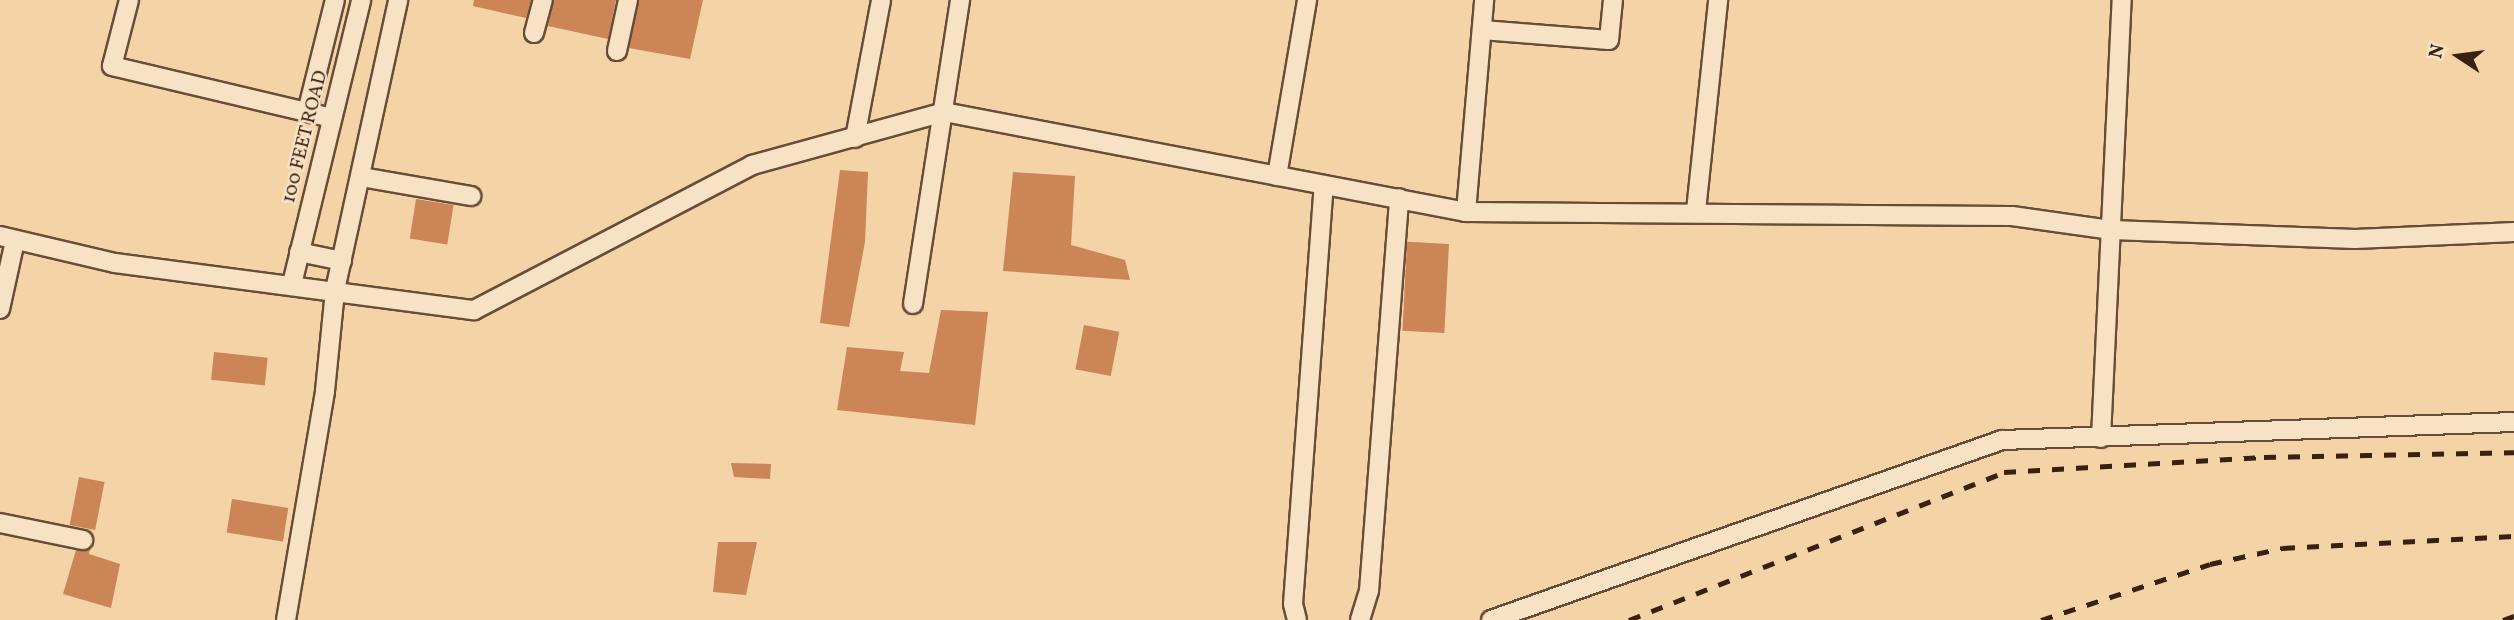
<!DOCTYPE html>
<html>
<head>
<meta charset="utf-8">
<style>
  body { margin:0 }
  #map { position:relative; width:2514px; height:620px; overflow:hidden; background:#f4d3a6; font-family:Vollkorn,serif }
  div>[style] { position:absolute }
  .building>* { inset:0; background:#cb8556; transform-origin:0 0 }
  .roads { filter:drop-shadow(2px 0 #674d37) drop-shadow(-2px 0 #674d37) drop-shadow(0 2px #674d37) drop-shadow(0 -2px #674d37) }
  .minor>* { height:18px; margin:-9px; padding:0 9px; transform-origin:9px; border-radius:9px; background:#f8e2c5 }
  .rail>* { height:5px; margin-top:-2.5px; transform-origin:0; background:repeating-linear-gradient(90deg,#382012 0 12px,transparent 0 24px) }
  span { translate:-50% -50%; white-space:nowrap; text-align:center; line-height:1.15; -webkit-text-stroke:5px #f8e2c5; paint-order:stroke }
  .street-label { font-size:19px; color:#382012 }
  .north { position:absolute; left:2423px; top:21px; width:70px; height:70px; -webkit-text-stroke:5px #f8e2c5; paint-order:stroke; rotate:283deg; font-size:19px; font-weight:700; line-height:28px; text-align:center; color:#382012 }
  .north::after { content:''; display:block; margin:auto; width:24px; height:32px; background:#382012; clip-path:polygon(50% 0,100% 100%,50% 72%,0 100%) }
</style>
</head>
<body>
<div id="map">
  <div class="building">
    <div style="clip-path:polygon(474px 0,531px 0,526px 18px,473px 6px)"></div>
    <div style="clip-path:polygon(554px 0,616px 0,608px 39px,548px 26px)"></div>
    <div style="clip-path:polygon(639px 0,703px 0,690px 59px,629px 48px)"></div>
    <div style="clip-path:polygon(840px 170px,868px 172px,865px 242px,849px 327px,820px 323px)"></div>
    <div style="clip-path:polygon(1013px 172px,1075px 176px,1071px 245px,1125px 260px,1130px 280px,1003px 271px)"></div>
    <div style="left:416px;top:199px;width:38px;height:40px;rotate:9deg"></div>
    <div style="left:1449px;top:244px;width:89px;height:42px;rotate:93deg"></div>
    <div style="clip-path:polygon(941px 310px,988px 312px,975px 425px,837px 410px,847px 347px,904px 352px,900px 371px,929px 373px)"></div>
    <div style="left:1084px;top:325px;width:36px;height:45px;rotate:11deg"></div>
    <div style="left:214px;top:352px;width:54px;height:28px;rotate:6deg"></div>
    <div style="clip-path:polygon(731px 463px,771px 464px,770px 479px,734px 477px)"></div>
    <div style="left:79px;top:477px;width:26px;height:49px;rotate:11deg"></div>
    <div style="left:232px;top:499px;width:57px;height:34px;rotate:9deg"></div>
    <div style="clip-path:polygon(718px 542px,757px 542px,746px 595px,713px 592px)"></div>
    <div style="clip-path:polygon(90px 549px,89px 554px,120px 564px,111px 608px,63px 594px,76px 550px)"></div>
  </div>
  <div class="roads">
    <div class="minor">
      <div style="left:129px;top:0;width:68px;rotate:104.4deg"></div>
      <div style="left:112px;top:66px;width:226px;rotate:13.3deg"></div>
      <div style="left:1482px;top:30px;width:127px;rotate:4.5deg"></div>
      <div style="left:1609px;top:40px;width:40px;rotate:-84.3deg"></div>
      <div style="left:534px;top:33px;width:34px;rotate:-75deg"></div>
      <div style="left:617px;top:51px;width:52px;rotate:-77.8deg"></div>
      <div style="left:307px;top:112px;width:115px;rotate:-76deg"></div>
      <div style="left:855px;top:138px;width:140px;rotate:-79.3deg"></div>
      <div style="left:1277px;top:176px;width:179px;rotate:-80.3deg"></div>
      <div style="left:361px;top:177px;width:112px;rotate:9.8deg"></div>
      <div style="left:1696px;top:211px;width:212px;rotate:-84deg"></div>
      <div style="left:1466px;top:212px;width:213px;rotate:-85.1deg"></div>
      <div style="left:0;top:236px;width:118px;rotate:13.2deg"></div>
      <div style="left:115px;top:263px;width:362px;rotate:7.5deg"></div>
      <div style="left:474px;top:310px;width:314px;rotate:-27.5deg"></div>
      <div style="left:752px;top:165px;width:199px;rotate:-15.4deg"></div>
      <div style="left:944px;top:112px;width:531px;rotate:10.84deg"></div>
      <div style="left:1466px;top:212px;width:546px;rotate:0.42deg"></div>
      <div style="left:2012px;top:216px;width:101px;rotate:8deg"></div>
      <div style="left:2112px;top:230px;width:243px;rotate:2.1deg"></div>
      <div style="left:2355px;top:239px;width:159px;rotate:-2.5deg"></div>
      <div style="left:299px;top:252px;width:44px;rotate:11.8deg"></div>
      <div style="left:292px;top:284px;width:292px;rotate:-76.3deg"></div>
      <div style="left:913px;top:304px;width:308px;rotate:-81.2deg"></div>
      <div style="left:0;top:309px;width:70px;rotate:-77.6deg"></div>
      <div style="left:2101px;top:438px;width:439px;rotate:-87.3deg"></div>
      <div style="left:0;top:523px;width:85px;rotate:11.6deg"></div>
      <div style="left:286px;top:620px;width:232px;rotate:-80.3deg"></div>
      <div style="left:325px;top:391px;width:101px;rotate:-84.3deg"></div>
      <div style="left:335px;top:290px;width:297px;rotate:-77.7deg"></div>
      <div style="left:1297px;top:620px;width:16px;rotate:-104deg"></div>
      <div style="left:1293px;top:604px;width:420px;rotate:-85.8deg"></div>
      <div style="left:1360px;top:620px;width:30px;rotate:-73deg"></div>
      <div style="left:1369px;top:591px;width:394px;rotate:-85.6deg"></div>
      <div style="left:1491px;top:620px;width:542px;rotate:-19.4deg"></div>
      <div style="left:2002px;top:440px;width:512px;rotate:-2.01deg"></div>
    </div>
  </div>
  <div class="rail">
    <div style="left:1629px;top:620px;width:403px;rotate:-21.5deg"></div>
    <div style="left:2004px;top:472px;width:260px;rotate:-3.3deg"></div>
    <div style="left:2264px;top:457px;width:250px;rotate:-1.1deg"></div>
    <div style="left:2041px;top:620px;width:178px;rotate:-18.3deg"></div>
    <div style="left:2210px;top:564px;width:75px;rotate:-12.4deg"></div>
    <div style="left:2283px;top:548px;width:231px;rotate:-3deg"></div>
    <div style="left:2503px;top:620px;width:12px;rotate:-20deg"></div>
  </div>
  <div class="street-label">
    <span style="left:306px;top:137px;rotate:-76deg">100 FEET ROAD</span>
  </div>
  <div class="north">N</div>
</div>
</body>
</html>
